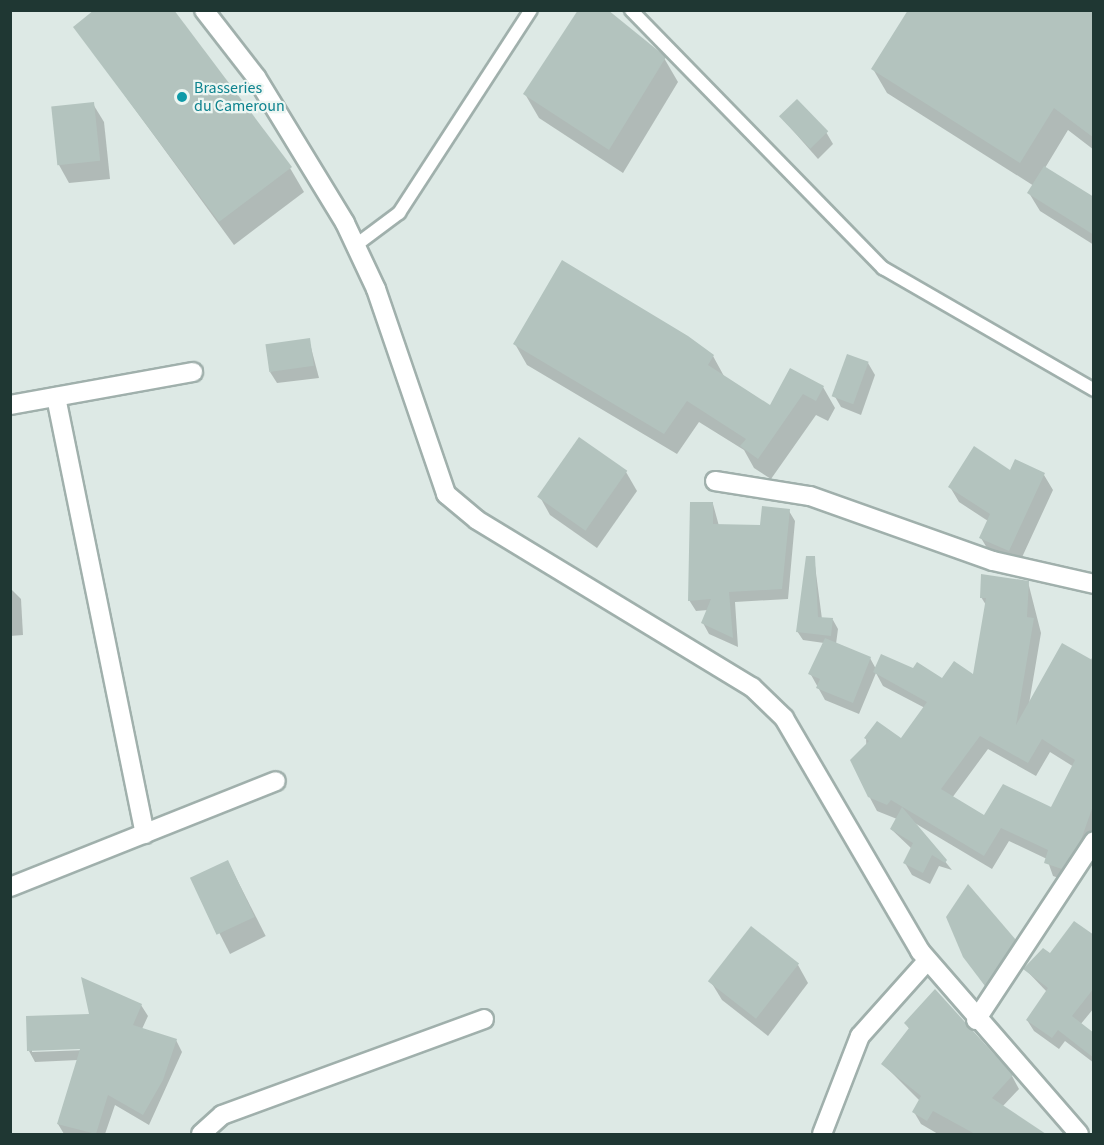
<!DOCTYPE html>
<html>
<head>
<meta charset="utf-8">
<style>
  body { margin:0 }
  #map { position:relative; width:1104px; height:1145px; overflow:hidden; background:#dde9e5; font-family:"Source Sans 3",sans-serif }
  div>[style] { position:absolute }
  .shadow>* { inset:0; background:#0003; transform-origin:0 0 }
  .building>* { inset:0; background:#b3c3be; transform-origin:0 0 }
  .roads { filter:drop-shadow(2px 0 #a0b0ac) drop-shadow(-2px 0 #a0b0ac) drop-shadow(0 2px #a0b0ac) drop-shadow(0 -2px #a0b0ac) }
  .lane>* { height:12px; margin:-6px; padding:0 6px; transform-origin:6px; border-radius:6px; background:#fff }
  .street>* { height:18px; margin:-9px; padding:0 9px; transform-origin:9px; border-radius:9px; background:#fff }
  .dots>* { width:16px; height:16px; translate:-50% -50%; box-sizing:border-box; border:3px solid #edf6f2; border-radius:50% }
  span { translate:-50% -50%; white-space:nowrap; text-align:center; line-height:1.15; -webkit-text-stroke:4.5px #edf6f2; paint-order:stroke }
  .culture-label { font-size:16px; color:#0d838f }
  .left { translate:0 -50%; text-align:left }
  .frame { position:absolute; inset:0; border:12px solid #1f3733; pointer-events:none }
</style>
</head>
<body>
<div id="map">
  <div class="shadow">
    <div style="clip-path:polygon(1094px 10px,1094px 150px,1068px 130px,1045px 168px,1094px 199px,1094px 245px,1040px 211px,1029px 193px,1034px 186px,887px 93px,873px 69px)"></div>
    <div style="clip-path:polygon(75px 27px,290px 168px,304px 192px,234px 245px)"></div>
    <div style="clip-path:polygon(664px 58px,678px 82px,623px 173px,539px 118px,525px 94px)"></div>
    <div style="clip-path:polygon(93px 104px,104px 122px,110px 179px,69px 183px,59px 165px)"></div>
    <div style="clip-path:polygon(781px 117px,826px 132px,833px 144px,818px 159px)"></div>
    <div style="clip-path:polygon(309px 340px,319px 378px,277px 383px,270px 372px)"></div>
    <div style="clip-path:polygon(515px 344px,713px 356px,725px 378px,771px 407px,791px 370px,823px 387px,835px 408px,828px 421px,816px 415px,771px 479px,754px 468px,744px 450px,699px 422px,677px 454px,527px 365px)"></div>
    <div style="clip-path:polygon(868px 363px,875px 375px,861px 415px,841px 407px,834px 395px)"></div>
    <div style="clip-path:polygon(579px 440px,626px 472px,637px 491px,597px 548px,550px 515px,540px 497px)"></div>
    <div style="clip-path:polygon(1011px 472px,1044px 475px,1053px 490px,1018px 566px,990px 553px,981px 538px,988px 521px,959px 502px,950px 487px)"></div>
    <div style="clip-path:polygon(713px 504px,719px 526px,761px 526px,789px 511px,795px 521px,788px 599px,735px 602px,738px 647px,709px 634px,703px 623px,708px 610px,696px 611px,689px 600px)"></div>
    <div style="clip-path:polygon(evenodd,814px 558px,822px 619px,833px 620px,838px 629px,836px 644px,870px 658px,876px 669px,942px 680px,974px 677px,986px 605px,981px 597px,1028px 582px,1041px 633px,1029px 704px,1091px 661px,1094px 651px,1094px 838px,1070px 882px,1053px 876px,1047px 859px,1009px 841px,992px 869px,913px 822px,952px 870px,939px 866px,930px 884px,912px 875px,905px 863px,912px 849px,891px 829px,897px 819px,877px 811px,869px 796px,866px 738px,901px 741px,925px 708px,883px 686px,876px 673px,859px 714px,825px 700px,810px 673px,824px 643px,803px 640px,797px 631px,814px 558px,988px 749px,1036px 776px,1050px 752px,1074px 767px,1052px 808px,985px 817px,952px 798px,988px 749px)"></div>
    <div style="clip-path:polygon(10px 588px,21px 599px,23px 635px,10px 636px)"></div>
    <div style="left:228px;top:862px;width:83px;height:40px;rotate:63deg"></div>
    <div style="clip-path:polygon(1094px 936px,1094px 1008px,1080px 1025px,1094px 1035px,1094px 1063px,1065px 1041px,1059px 1049px,1034px 1031px,1027px 1020px,1047px 992px,1025px 969px)"></div>
    <div style="clip-path:polygon(1014px 940px,1025px 959px,996px 1002px,965px 956px)"></div>
    <div style="clip-path:polygon(798px 965px,808px 983px,768px 1036px,722px 1000px,711px 982px)"></div>
    <div style="clip-path:polygon(935px 991px,1012px 1076px,1019px 1089px,1002px 1107px,1044px 1134px,938px 1134px,921px 1124px,914px 1112px,920px 1101px,883px 1064px,910px 1030px,906px 1024px)"></div>
    <div style="clip-path:polygon(evenodd,141px 1005px,148px 1016px,142px 1029px,176px 1040px,182px 1052px,149px 1125px,115px 1105px,105px 1134px,64px 1134px,58px 1124px,78px 1060px,35px 1062px,29px 1051px,141px 1005px,87px 1047px,87px 1050px,32px 1052px,32px 1049px,87px 1047px)"></div>
  </div>
  <div class="building">
    <div style="clip-path:polygon(94px 10px,174px 10px,292px 167px,219px 222px,73px 27px)"></div>
    <div style="clip-path:polygon(578px 10px,608px 10px,666px 57px,609px 150px,523px 94px)"></div>
    <div style="clip-path:polygon(908px 10px,1094px 10px,1094px 138px,1054px 108px,1020px 163px,871px 69px)"></div>
    <div style="left:797px;top:99px;width:45px;height:25px;rotate:46deg"></div>
    <div style="left:94px;top:102px;width:59px;height:43px;rotate:84deg"></div>
    <div style="clip-path:polygon(1044px 166px,1094px 197px,1094px 235px,1027px 193px)"></div>
    <div style="clip-path:polygon(562px 260px,688px 336px,714px 355px,708px 365px,770px 405px,790px 368px,824px 386px,816px 401px,803px 394px,758px 459px,740px 446px,746px 439px,687px 401px,664px 434px,513px 344px)"></div>
    <div style="left:310px;top:338px;width:28px;height:45px;rotate:82deg"></div>
    <div style="left:847px;top:354px;width:23px;height:45px;rotate:20deg"></div>
    <div style="left:579px;top:437px;width:59px;height:73px;rotate:35deg"></div>
    <div style="clip-path:polygon(974px 446px,1010px 470px,1015px 459px,1045px 473px,1009px 551px,979px 538px,990px 514px,948px 487px)"></div>
    <div style="clip-path:polygon(690px 502px,713px 502px,713px 524px,760px 525px,762px 506px,790px 509px,782px 589px,729px 592px,733px 638px,701px 623px,711px 599px,688px 601px)"></div>
    <div style="clip-path:polygon(806px 556px,815px 556px,818px 617px,833px 618px,831px 636px,796px 632px)"></div>
    <div style="clip-path:polygon(evenodd,981px 574px,1029px 581px,1027px 617px,1034px 618px,1016px 725px,1062px 643px,1094px 661px,1094px 803px,1081px 840px,1062px 869px,1044px 863px,1048px 850px,1001px 828px,984px 856px,891px 800px,887px 805px,868px 797px,850px 760px,869px 741px,864px 738px,877px 721px,901px 738px,927px 702px,873px 672px,881px 654px,913px 668px,917px 662px,942px 678px,954px 661px,973px 674px,986px 598px,980px 598px,981px 574px,980px 736px,1028px 763px,1042px 739px,1075px 760px,1051px 807px,1003px 784px,984px 815px,941px 789px,980px 736px)"></div>
    <div style="clip-path:polygon(825px 638px,871px 657px,853px 703px,816px 688px,820px 679px,808px 674px)"></div>
    <div style="clip-path:polygon(902px 807px,947px 860px,945px 863px,932px 855px,923px 873px,903px 863px,913px 843px,890px 829px)"></div>
    <div style="left:228px;top:860px;width:63px;height:42px;rotate:65deg"></div>
    <div style="clip-path:polygon(968px 884px,1016px 940px,985px 986px,963px 957px,946px 917px)"></div>
    <div style="clip-path:polygon(1074px 921px,1094px 935px,1094px 988px,1072px 1016px,1094px 1033px,1094px 1058px,1058px 1030px,1052px 1038px,1026px 1020px,1048px 988px,1023px 969px,1043px 948px,1050px 953px)"></div>
    <div style="left:751px;top:926px;width:61px;height:70px;rotate:38deg"></div>
    <div style="clip-path:polygon(81px 977px,142px 1004px,133px 1025px,177px 1039px,163px 1080px,143px 1115px,108px 1095px,96px 1134px,57px 1124px,80px 1049px,27px 1051px,26px 1016px,89px 1014px)"></div>
    <div style="clip-path:polygon(935px 989px,1013px 1075px,992px 1098px,1046px 1134px,975px 1134px,933px 1111px,927px 1121px,912px 1112px,921px 1096px,881px 1064px,909px 1028px,904px 1023px)"></div>
  </div>
  <div class="roads">
    <div class="lane">
      <div style="left:631px;top:10px;width:361px;rotate:45.7deg"></div>
      <div style="left:883px;top:268px;width:244px;rotate:30deg"></div>
      <div style="left:356px;top:245px;width:54px;rotate:-36.7deg"></div>
      <div style="left:399px;top:213px;width:242px;rotate:-57deg"></div>
    </div>
    <div class="street">
      <div style="left:204px;top:10px;width:85px;rotate:52.2deg"></div>
      <div style="left:256px;top:77px;width:171px;rotate:58.6deg"></div>
      <div style="left:345px;top:223px;width:73px;rotate:64.8deg"></div>
      <div style="left:376px;top:289px;width:217px;rotate:71.1deg"></div>
      <div style="left:446px;top:494px;width:40px;rotate:40deg"></div>
      <div style="left:477px;top:520px;width:322px;rotate:31.3deg"></div>
      <div style="left:752px;top:687px;width:45px;rotate:44.1deg"></div>
      <div style="left:784px;top:718px;width:270px;rotate:59.7deg"></div>
      <div style="left:920px;top:951px;width:242px;rotate:49deg"></div>
      <div style="left:56px;top:397px;width:446px;rotate:78.5deg"></div>
      <div style="left:10px;top:405px;width:186px;rotate:-10.2deg"></div>
      <div style="left:715px;top:481px;width:96px;rotate:9deg"></div>
      <div style="left:810px;top:496px;width:194px;rotate:19.6deg"></div>
      <div style="left:993px;top:561px;width:104px;rotate:12.8deg"></div>
      <div style="left:10px;top:887px;width:286px;rotate:-21.7deg"></div>
      <div style="left:976px;top:1020px;width:214px;rotate:-56.6deg"></div>
      <div style="left:201px;top:1134px;width:28px;rotate:-42deg"></div>
      <div style="left:222px;top:1115px;width:279px;rotate:-20.1deg"></div>
      <div style="left:822px;top:1134px;width:105px;rotate:-68.8deg"></div>
      <div style="left:860px;top:1036px;width:101px;rotate:-48.2deg"></div>
    </div>
  </div>
  <div class="dots">
    <div style="left:182px;top:97px;background:#0f9aa8"></div>
  </div>
  <div class="culture-label">
    <span class="left" style="left:194px;top:97px">Brasseries<br>du Cameroun</span>
  </div>
  <div class="frame"></div>
</div>
</body>
</html>
